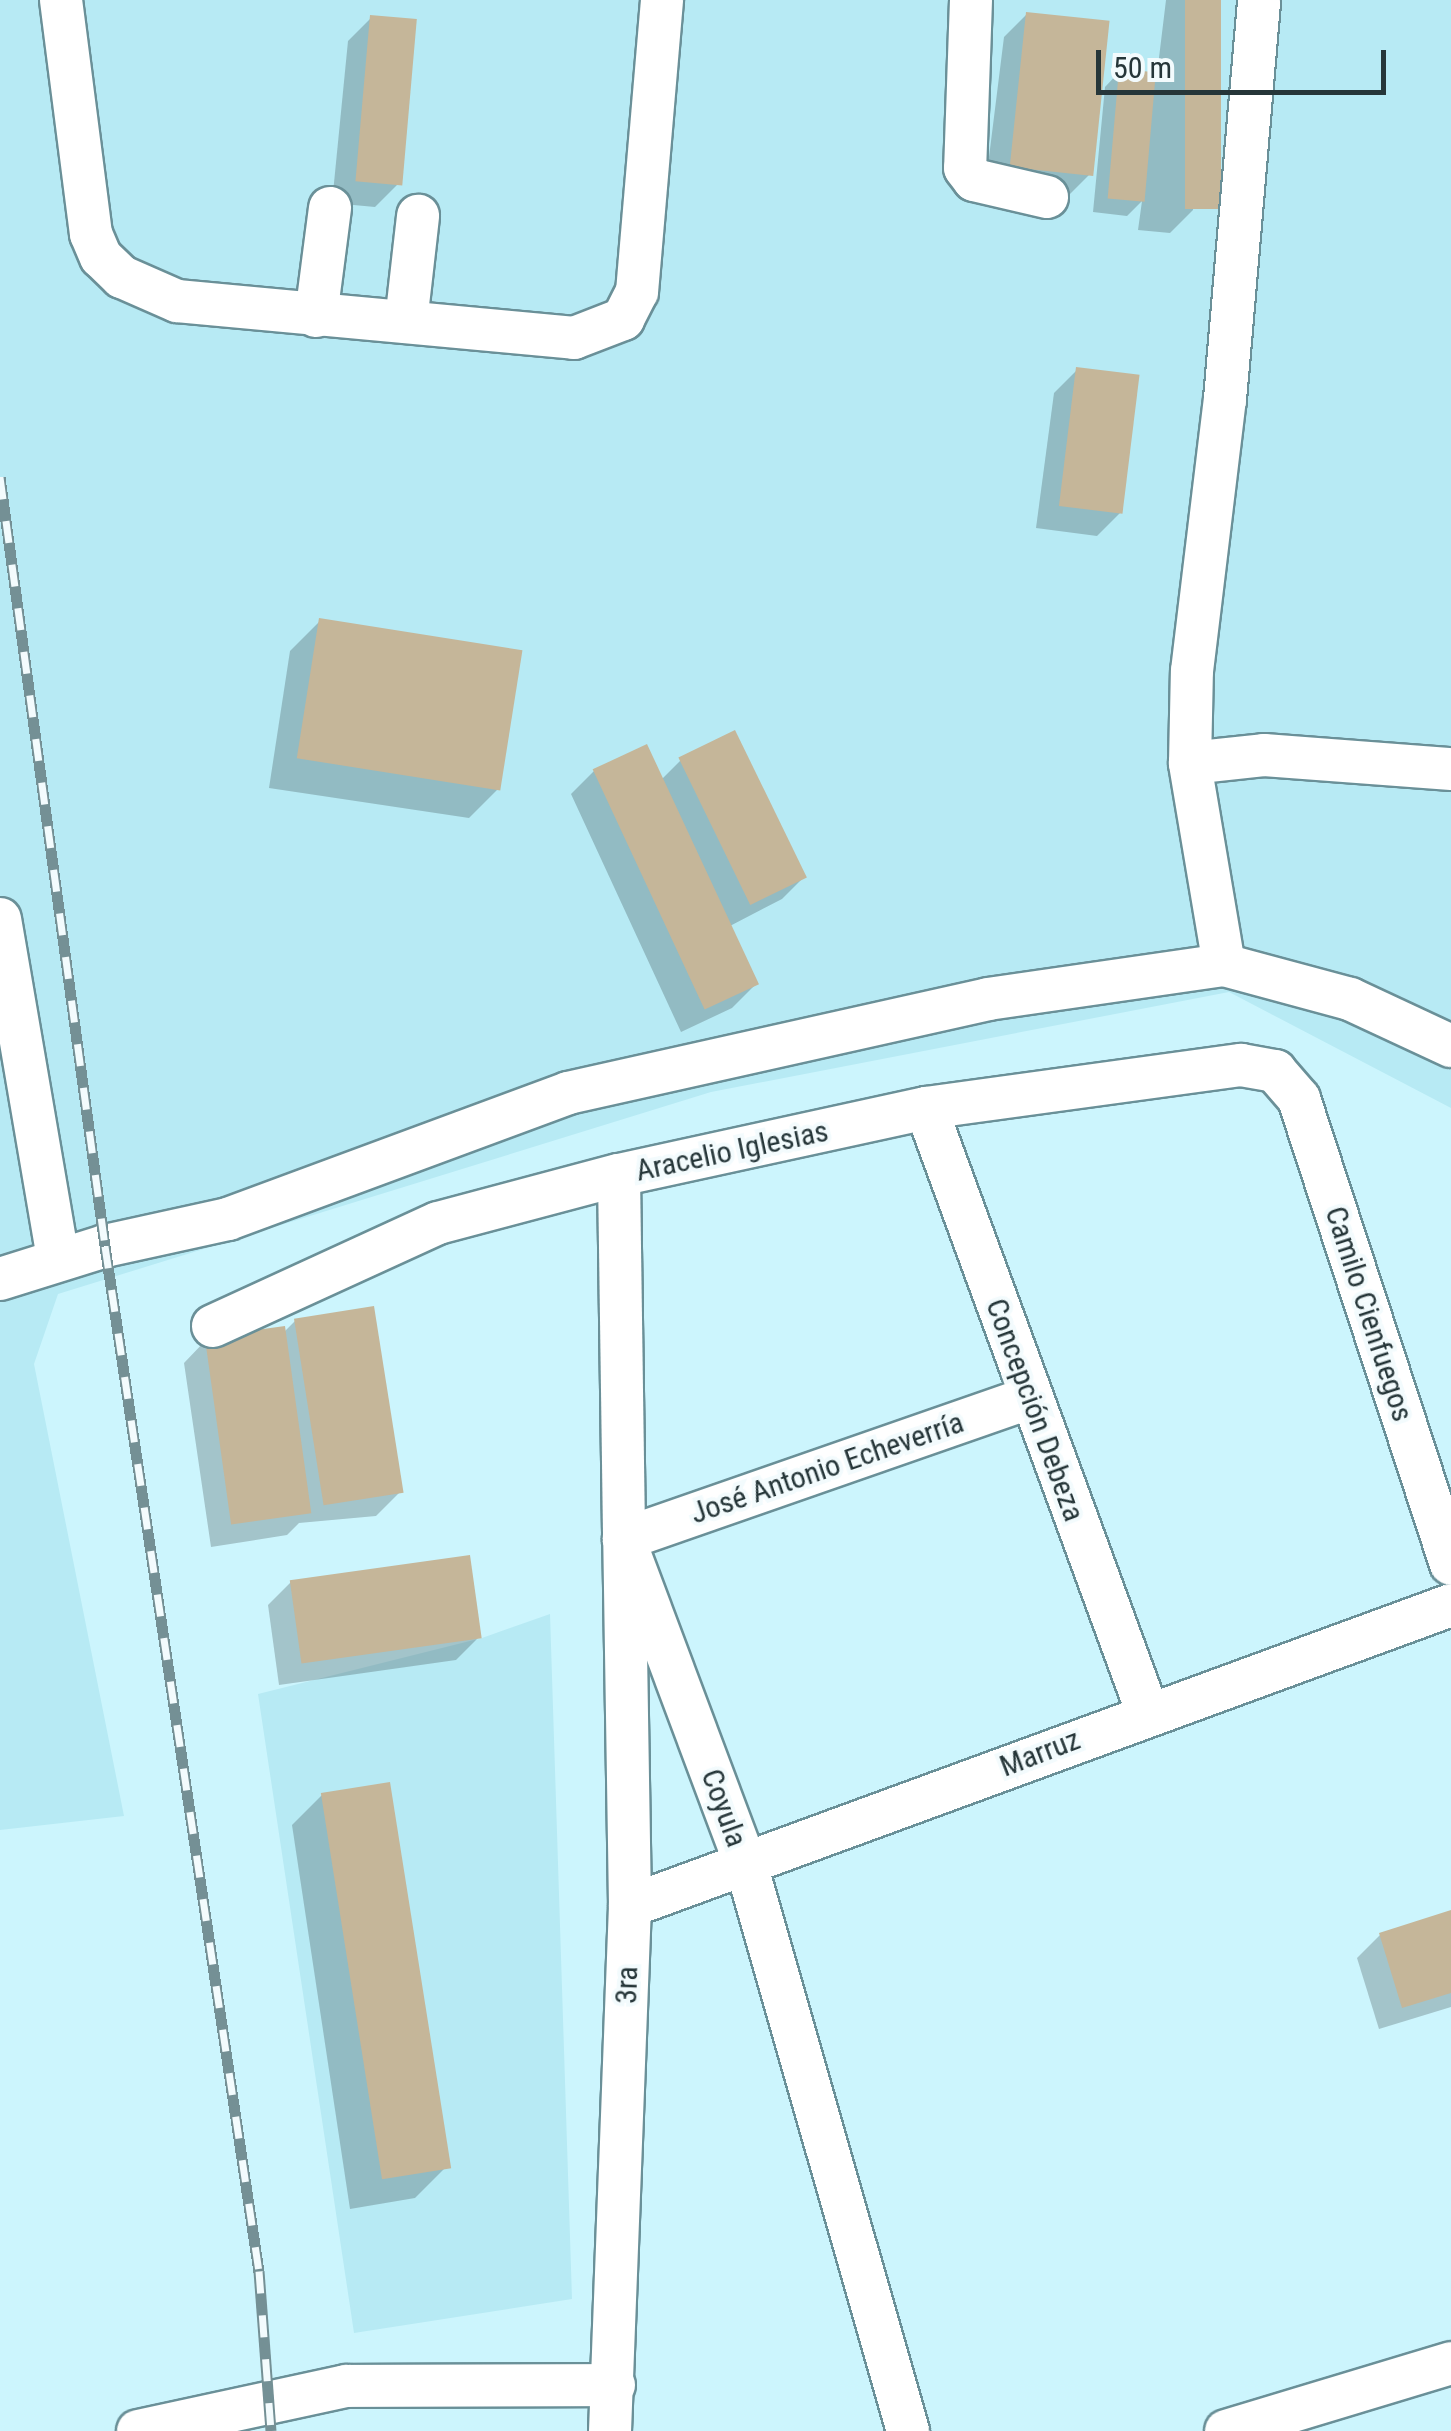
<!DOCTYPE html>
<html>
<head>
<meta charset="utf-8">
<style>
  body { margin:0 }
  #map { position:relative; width:1451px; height:2431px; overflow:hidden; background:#ccf5fd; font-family:"Roboto Condensed",sans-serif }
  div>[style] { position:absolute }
  .built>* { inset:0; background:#b7eaf4 }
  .shadow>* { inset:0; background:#0003 }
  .building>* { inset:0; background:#c5b699; transform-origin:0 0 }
  .roads { filter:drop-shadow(2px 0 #6a9098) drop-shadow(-2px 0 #6a9098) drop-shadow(0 2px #6a9098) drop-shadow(0 -2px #6a9098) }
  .minor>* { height:42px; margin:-21px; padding:0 21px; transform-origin:21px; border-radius:21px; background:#fff }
  .rail>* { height:11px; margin-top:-5.5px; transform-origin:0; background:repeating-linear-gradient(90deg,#f3fbfd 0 22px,#749095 0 44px); box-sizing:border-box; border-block:2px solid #749095 }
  span { translate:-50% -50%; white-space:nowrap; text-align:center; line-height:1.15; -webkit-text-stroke:8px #f3fbfd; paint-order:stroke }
  .street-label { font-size:30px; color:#263639 }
  .scale { position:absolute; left:1096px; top:50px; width:290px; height:45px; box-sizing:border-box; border:5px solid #263639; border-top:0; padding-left:12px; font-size:30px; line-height:35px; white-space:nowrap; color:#263639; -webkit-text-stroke:8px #f3fbfd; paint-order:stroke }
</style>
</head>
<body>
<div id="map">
  <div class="built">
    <div style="clip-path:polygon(0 0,1451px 0,1451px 1108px,1229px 992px,711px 1092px,58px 1294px,34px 1364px,124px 1816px,0 1830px)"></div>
    <div style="clip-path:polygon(550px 1614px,572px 2299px,354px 2333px,258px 1694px,482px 1638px)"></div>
  </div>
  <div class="shadow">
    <div style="clip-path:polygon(1166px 0,1218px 0,1193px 210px,1170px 233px,1138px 230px,1142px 201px,1127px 216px,1093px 212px,1105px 87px,1120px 71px,1157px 74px)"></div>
    <div style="clip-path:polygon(1027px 14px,1089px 175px,1066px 198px,985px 189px,1004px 37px)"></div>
    <div style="clip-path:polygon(371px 18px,398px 184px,375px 207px,332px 203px,348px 41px)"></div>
    <div style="clip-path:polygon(1077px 370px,1120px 513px,1097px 536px,1036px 528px,1054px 393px)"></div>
    <div style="clip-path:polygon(320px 621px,499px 788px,469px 818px,269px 788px,290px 651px)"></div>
    <div style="clip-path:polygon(681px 760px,805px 876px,782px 899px,728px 927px,755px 985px,732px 1008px,681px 1032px,571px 794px,594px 771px,661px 780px)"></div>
    <div style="clip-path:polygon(295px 1321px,399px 1493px,376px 1516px,299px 1523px,287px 1535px,211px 1547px,184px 1363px,206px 1340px,283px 1333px)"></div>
    <div style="clip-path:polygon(291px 1582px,479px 1637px,456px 1660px,279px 1685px,268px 1605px)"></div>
    <div style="clip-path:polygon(322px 1795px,445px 2168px,415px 2198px,350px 2209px,292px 1825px)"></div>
    <div style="clip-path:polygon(1451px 1913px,1451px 2007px,1379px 2029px,1357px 1958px,1380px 1935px)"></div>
  </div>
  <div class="building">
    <div style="left:1185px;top:0;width:36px;height:209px"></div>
    <div style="left:1026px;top:12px;width:84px;height:156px;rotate:6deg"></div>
    <div style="left:370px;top:15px;width:47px;height:167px;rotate:5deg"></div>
    <div style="left:1119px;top:69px;width:37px;height:130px;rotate:5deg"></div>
    <div style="left:1076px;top:367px;width:64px;height:140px;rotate:7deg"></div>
    <div style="left:319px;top:618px;width:206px;height:142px;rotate:9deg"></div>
    <div style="left:735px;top:730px;width:164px;height:63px;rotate:64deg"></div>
    <div style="left:647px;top:744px;width:265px;height:60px;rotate:65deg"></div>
    <div style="left:374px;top:1306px;width:189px;height:81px;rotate:81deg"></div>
    <div style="left:285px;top:1326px;width:189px;height:81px;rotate:82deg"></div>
    <div style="left:470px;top:1555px;width:84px;height:182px;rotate:82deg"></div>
    <div style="left:390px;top:1782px;width:391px;height:70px;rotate:81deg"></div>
    <div style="clip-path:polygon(1451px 1910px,1451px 1993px,1402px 2008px,1379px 1933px)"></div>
  </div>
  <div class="roads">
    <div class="minor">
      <div style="left:61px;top:0;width:236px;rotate:82.7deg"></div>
      <div style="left:91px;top:234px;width:25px;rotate:67deg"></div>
      <div style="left:101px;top:257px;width:29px;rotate:44deg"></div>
      <div style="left:122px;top:277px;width:60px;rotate:23.6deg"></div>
      <div style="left:177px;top:301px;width:399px;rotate:5.3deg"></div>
      <div style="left:574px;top:338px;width:53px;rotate:-21.2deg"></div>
      <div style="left:623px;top:319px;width:30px;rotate:-63deg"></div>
      <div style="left:637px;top:292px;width:293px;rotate:-85.1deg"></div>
      <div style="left:971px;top:0;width:168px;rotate:92deg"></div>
      <div style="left:965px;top:168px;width:15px;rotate:53deg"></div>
      <div style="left:974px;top:180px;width:75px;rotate:13.1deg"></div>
      <div style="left:316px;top:316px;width:109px;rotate:-82.6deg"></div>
      <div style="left:406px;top:322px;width:107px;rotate:-83.5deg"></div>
      <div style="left:1190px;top:763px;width:74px;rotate:-6.2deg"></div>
      <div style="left:1264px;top:755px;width:188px;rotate:4.3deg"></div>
      <div style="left:0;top:919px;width:344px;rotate:80.3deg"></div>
      <div style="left:1224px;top:965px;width:205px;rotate:-99.6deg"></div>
      <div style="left:1190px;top:763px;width:92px;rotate:-88.8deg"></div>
      <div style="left:1192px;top:671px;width:274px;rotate:-83.1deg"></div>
      <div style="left:1225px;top:399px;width:400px;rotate:-85.1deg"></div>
      <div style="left:926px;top:1108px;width:642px;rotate:69.87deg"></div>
      <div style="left:619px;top:1175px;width:364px;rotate:89.2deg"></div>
      <div style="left:624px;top:1539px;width:351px;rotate:69.5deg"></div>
      <div style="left:747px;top:1868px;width:586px;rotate:74.04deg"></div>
      <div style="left:0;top:1279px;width:110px;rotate:-17.4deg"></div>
      <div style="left:105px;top:1246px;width:126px;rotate:-12.4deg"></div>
      <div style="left:228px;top:1219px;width:363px;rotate:-20.3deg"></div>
      <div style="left:568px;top:1093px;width:430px;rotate:-12.6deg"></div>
      <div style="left:988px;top:999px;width:238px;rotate:-8.2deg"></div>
      <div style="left:1224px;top:965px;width:131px;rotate:15.1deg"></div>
      <div style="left:1350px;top:999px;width:111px;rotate:25deg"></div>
      <div style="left:213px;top:1326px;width:247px;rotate:-24.6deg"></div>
      <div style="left:438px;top:1223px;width:187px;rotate:-14.9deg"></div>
      <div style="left:619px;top:1175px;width:314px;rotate:-12.3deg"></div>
      <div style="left:926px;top:1108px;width:318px;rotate:-7.8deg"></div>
      <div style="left:1241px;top:1065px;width:35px;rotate:10deg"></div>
      <div style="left:1275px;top:1071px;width:37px;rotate:49deg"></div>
      <div style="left:1299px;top:1099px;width:489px;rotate:71.9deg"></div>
      <div style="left:630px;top:1906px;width:874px;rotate:-20.13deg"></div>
      <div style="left:138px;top:2431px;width:213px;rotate:-12.2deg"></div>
      <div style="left:346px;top:2386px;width:268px;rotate:-0.2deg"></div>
      <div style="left:610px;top:2431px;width:525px;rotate:-87.82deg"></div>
      <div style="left:630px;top:1906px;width:367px;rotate:-90.9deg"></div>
      <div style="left:624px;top:1539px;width:429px;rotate:-19.2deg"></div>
      <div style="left:1226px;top:2431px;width:235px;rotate:-16.8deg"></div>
    </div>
  </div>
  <div class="rail">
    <div style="left:0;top:477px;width:776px;rotate:82.22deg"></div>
    <div style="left:105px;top:1246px;width:1037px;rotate:81.46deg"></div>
    <div style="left:259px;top:2271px;width:160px;rotate:85.7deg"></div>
  </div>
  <div class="street-label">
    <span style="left:732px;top:1151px;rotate:-12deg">Aracelio Iglesias</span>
    <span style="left:1369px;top:1314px;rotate:72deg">Camilo Cienfuegos</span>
    <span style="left:1035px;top:1410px;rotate:70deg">Concepción Debeza</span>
    <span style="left:827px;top:1468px;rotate:-19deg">José Antonio Echeverría</span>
    <span style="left:1040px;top:1753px;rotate:-21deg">Marruz</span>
    <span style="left:724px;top:1808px;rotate:70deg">Coyula</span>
    <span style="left:627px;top:1985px;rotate:-88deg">3ra</span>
  </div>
  <div class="scale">50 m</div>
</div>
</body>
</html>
